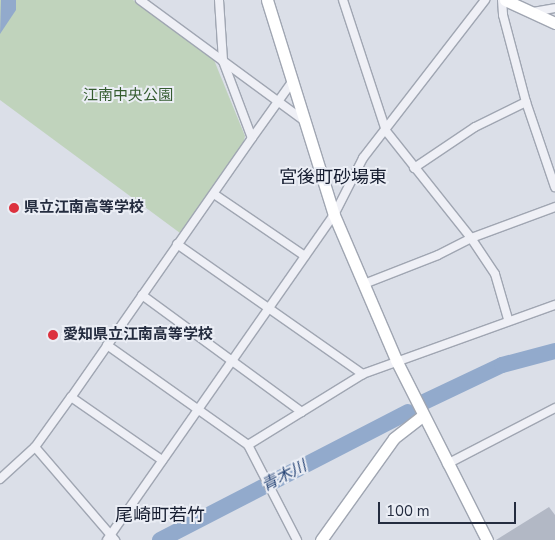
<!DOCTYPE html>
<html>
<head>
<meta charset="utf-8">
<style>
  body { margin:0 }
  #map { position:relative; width:555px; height:540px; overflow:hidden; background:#dbdfe8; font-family:"Nunito Sans","Noto Sans JP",sans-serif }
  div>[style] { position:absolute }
  .green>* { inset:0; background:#c0d3bc }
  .water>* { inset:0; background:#92aacc }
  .river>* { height:16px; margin:-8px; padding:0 8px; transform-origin:8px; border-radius:8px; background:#92aacc }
  .building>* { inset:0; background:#b2b8c5 }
  .roads { filter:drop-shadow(1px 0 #a0a6b2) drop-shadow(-1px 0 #a0a6b2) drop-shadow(0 1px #a0a6b2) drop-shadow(0 -1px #a0a6b2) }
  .street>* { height:8px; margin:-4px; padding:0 4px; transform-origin:4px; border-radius:4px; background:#eff0f6 }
  .secondary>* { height:11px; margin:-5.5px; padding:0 5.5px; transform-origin:5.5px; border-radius:5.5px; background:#fff }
  .dots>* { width:14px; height:14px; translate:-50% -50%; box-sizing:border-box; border:2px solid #ebeef5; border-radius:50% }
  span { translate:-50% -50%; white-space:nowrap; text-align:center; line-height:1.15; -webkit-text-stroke:4px #ebeef5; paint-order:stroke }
  .park-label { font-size:15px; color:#355c30 }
  .poi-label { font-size:15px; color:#242c3f; font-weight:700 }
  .left { translate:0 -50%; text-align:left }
  .water-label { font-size:16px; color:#2a4777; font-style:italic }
  .quarter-label { font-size:18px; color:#161d30 }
  .scale { position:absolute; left:378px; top:502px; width:138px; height:22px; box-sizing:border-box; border:2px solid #242c3f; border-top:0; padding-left:6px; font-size:15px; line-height:18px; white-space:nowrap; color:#242c3f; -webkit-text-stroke:4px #ebeef5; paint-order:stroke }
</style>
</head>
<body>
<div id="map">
  <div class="green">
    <div style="clip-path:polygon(0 0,133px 0,214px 60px,245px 136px,243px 145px,180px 233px,0 100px)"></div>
  </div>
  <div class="water">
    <div style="clip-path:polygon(1px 0,16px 0,16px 10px,0 34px)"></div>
  </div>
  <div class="river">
    <div style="left:424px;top:402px;width:86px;rotate:-25.4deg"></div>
    <div style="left:502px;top:365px;width:55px;rotate:-14.8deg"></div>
    <div style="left:160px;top:540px;width:279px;rotate:-27.3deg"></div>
  </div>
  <div class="building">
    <div style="clip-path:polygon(549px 507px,555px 515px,555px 540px,496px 540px)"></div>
  </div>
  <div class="roads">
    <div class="street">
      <div style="left:140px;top:0;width:103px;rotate:36.3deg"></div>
      <div style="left:223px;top:61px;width:82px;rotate:69.4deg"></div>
      <div style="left:252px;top:138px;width:316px;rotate:124.9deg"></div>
      <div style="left:71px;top:397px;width:111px;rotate:34.7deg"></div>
      <div style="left:219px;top:0;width:61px;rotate:86.2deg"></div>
      <div style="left:223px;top:61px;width:98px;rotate:36.3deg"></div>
      <div style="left:343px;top:0;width:138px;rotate:71.8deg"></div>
      <div style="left:386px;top:131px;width:137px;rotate:51.5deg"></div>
      <div style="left:471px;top:238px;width:43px;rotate:56.3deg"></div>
      <div style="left:495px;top:274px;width:47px;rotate:73.9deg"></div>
      <div style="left:502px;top:0;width:15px;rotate:86deg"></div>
      <div style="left:503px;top:15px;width:90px;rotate:75.2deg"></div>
      <div style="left:526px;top:102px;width:90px;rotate:71.2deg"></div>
      <div style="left:533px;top:12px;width:22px;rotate:-10deg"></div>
      <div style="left:252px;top:138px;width:69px;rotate:-54.5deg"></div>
      <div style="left:414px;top:168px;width:73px;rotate:-33.9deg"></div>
      <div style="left:475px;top:127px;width:57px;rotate:-26.1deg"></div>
      <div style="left:214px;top:194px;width:110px;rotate:34.3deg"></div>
      <div style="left:177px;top:244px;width:227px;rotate:35deg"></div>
      <div style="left:364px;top:284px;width:79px;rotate:-21.4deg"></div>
      <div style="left:438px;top:255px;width:37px;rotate:-27deg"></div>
      <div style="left:471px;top:238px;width:90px;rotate:-20.3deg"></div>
      <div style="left:142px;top:295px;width:198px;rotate:36.2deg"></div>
      <div style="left:107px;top:345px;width:173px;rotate:35.3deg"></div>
      <div style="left:248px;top:445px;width:107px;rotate:62.7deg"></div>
      <div style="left:248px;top:445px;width:135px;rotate:-31.7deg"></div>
      <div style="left:363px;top:374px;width:204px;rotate:-19.8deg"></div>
      <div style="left:35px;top:447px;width:123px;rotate:49.3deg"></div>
      <div style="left:447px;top:464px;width:122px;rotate:-27.4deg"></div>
      <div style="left:0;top:479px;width:47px;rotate:-42.4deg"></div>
      <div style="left:35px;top:447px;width:62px;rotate:-54.2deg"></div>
      <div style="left:107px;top:540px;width:396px;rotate:-55.1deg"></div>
      <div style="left:334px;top:215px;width:64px;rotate:-63deg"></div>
      <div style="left:363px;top:158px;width:200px;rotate:-52.3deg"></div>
    </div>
    <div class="secondary">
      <div style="left:267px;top:0;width:225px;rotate:72.7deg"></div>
      <div style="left:334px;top:215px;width:158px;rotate:66.8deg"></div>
      <div style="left:396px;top:360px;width:202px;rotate:63.2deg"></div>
      <div style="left:505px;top:0;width:55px;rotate:24.7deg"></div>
      <div style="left:321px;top:540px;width:125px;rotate:-54.4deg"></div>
      <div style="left:394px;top:438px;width:36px;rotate:-38deg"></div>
    </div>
  </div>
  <div class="dots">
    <div style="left:14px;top:208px;background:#dc313e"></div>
    <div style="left:53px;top:335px;background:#dc313e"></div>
  </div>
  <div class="park-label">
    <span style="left:128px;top:96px">江南中央公園</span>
  </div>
  <div class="poi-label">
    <span class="left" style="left:24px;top:208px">県立江南高等学校</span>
    <span class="left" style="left:63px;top:335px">愛知県立江南高等学校</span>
  </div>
  <div class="water-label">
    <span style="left:284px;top:476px;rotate:-27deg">青木川</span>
  </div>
  <div class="quarter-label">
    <span style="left:333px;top:177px">宮後町砂場東</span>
    <span style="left:160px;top:515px">尾崎町若竹</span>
  </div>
  <div class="scale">100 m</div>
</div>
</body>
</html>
